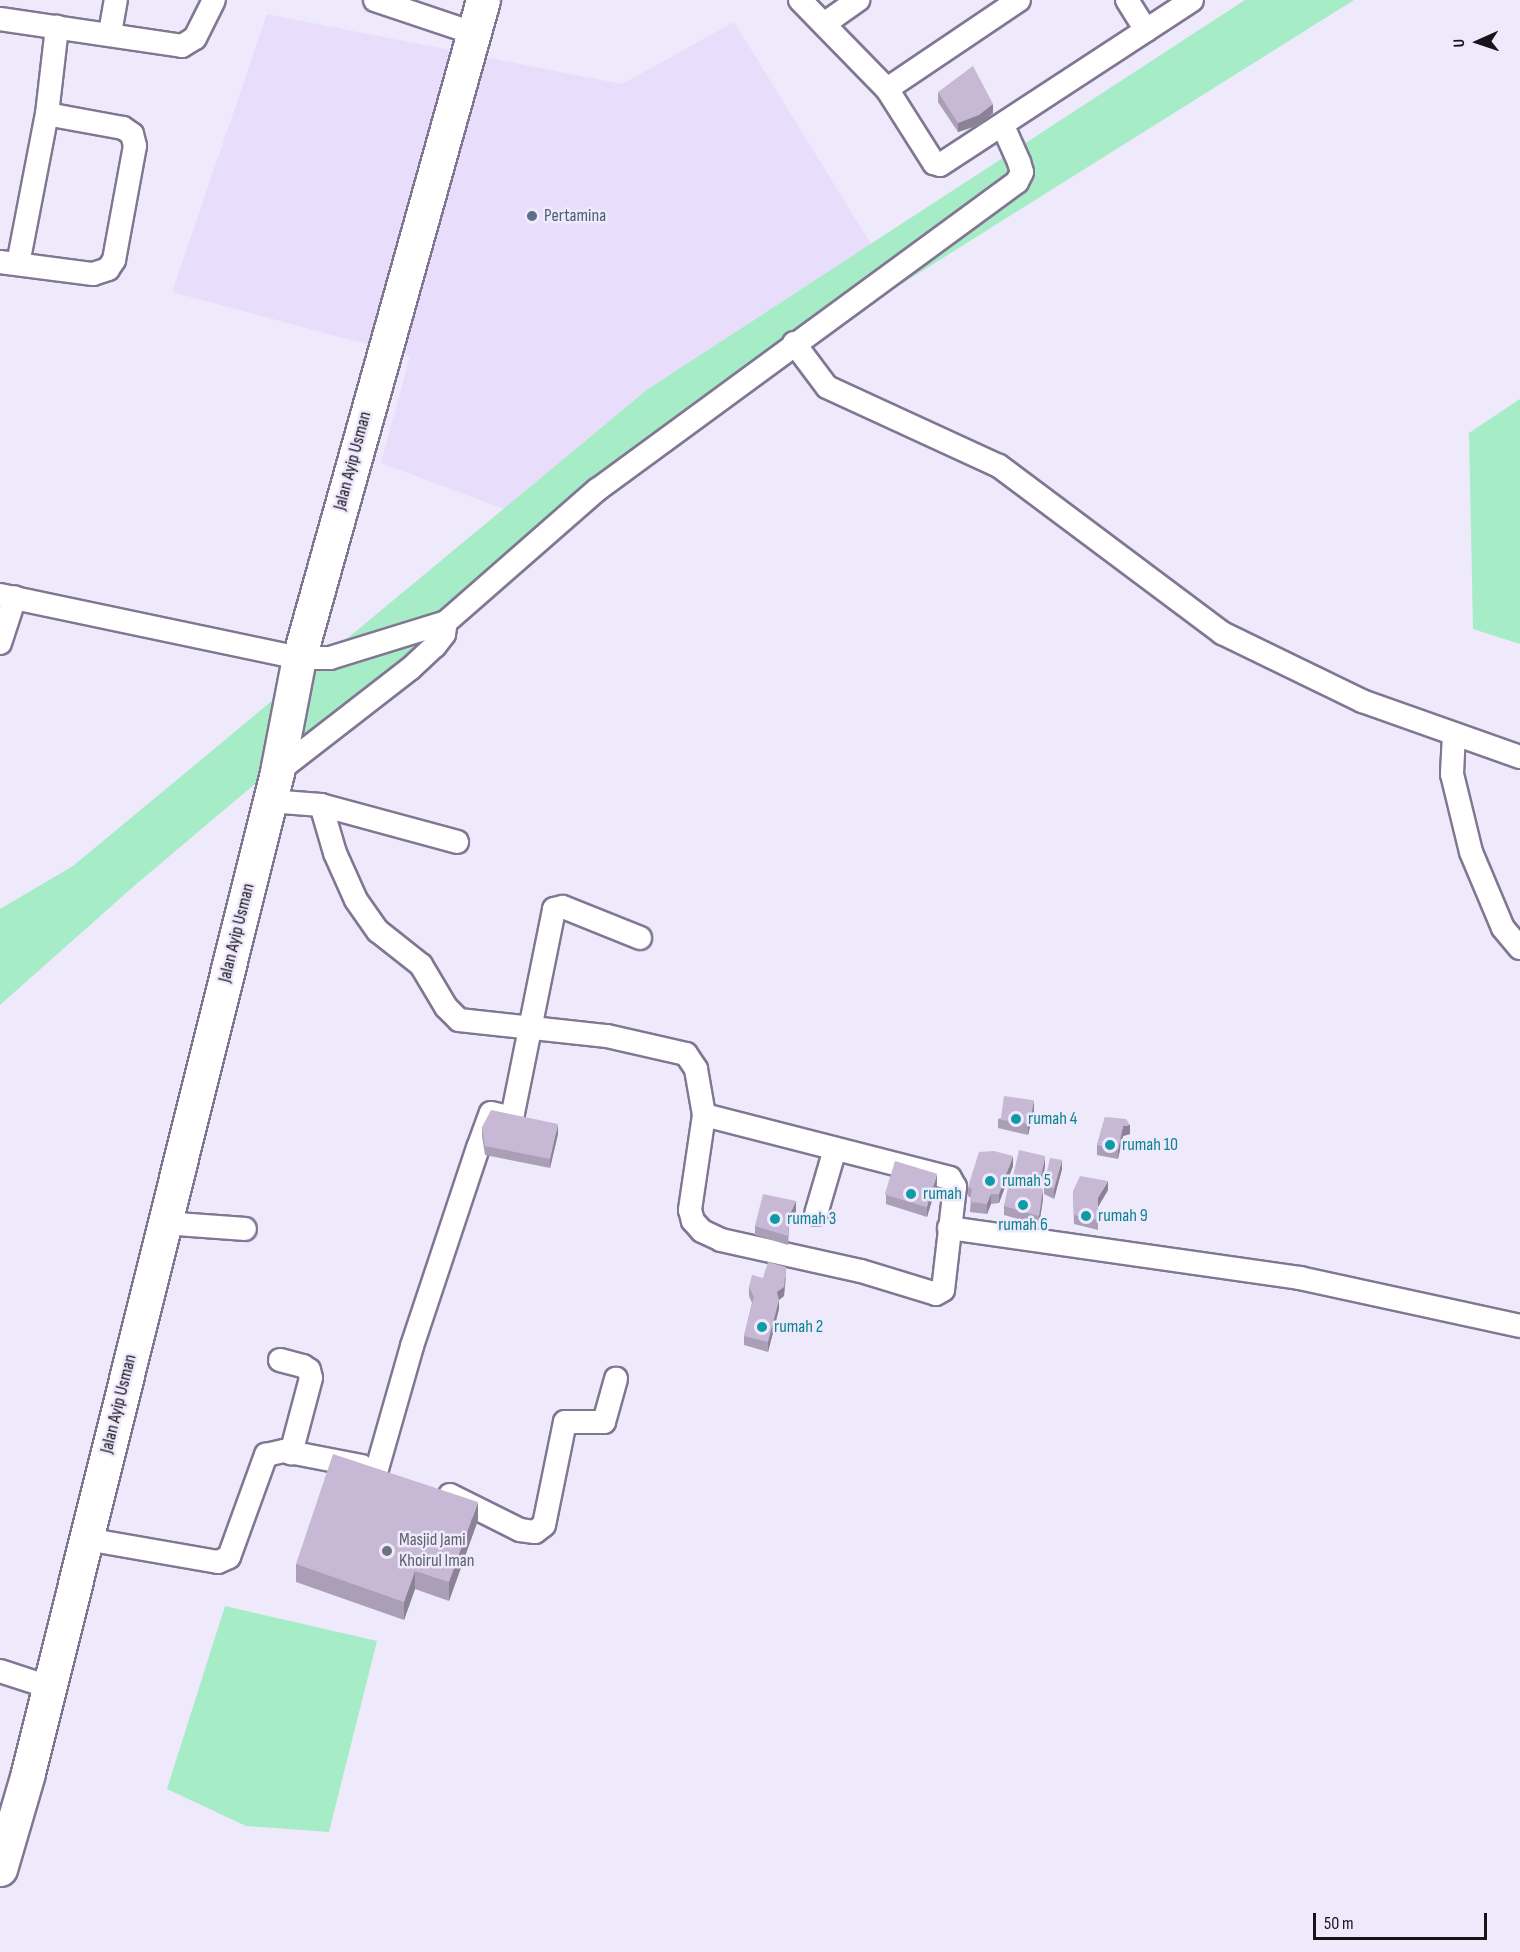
<!DOCTYPE html>
<html>
<head>
<meta charset="utf-8">
<style>
  body { margin:0 }
  #map { position:relative; width:1520px; height:1952px; overflow:hidden; background:#efe9fc; font-family:"Sofia Sans Condensed",sans-serif }
  div>[style] { position:absolute }
  .built>* { inset:0; background:#e8defc }
  .green>* { inset:0; background:#a5ecc7 }
  .roads { filter:drop-shadow(2px 0 #817793) drop-shadow(-2px 0 #817793) drop-shadow(0 2px #817793) drop-shadow(0 -2px #817793) }
  .street>* { height:22px; margin:-11px; padding:0 11px; transform-origin:11px; border-radius:11px; background:#fff }
  .primary>* { height:33px; margin:-16.5px; padding:0 16.5px; transform-origin:16.5px; border-radius:16.5px; background:#fff }
  .wall>* { inset:0; background:#ab9fb7 }
  .shaded-wall>* { inset:0; background:#8b8295 }
  .building>* { inset:0; background:#c7b9d5; transform-origin:0 0 }
  .dots>* { width:16px; height:16px; translate:-50% -50%; box-sizing:border-box; border:3px solid #efe9fc; border-radius:50% }
  span { translate:-50% -50%; white-space:nowrap; text-align:center; line-height:1.15; -webkit-text-stroke:5px #efe9fc; paint-order:stroke }
  .service-label { font-size:18px; color:#4e5e75 }
  .left { translate:0 -50%; text-align:left }
  .street-label { font-size:18px; color:#16131d }
  .culture-label { font-size:18px; color:#0d838f }
  .worship-label { font-size:18px; color:#5b616d }
  .north { position:absolute; left:1448px; top:12px; width:60px; height:60px; -webkit-text-stroke:4px #efe9fc; paint-order:stroke; rotate:267deg; font-size:16px; font-weight:700; line-height:24px; text-align:center; color:#16131d }
  .north::after { content:''; display:block; margin:auto; width:21px; height:27px; background:#16131d; clip-path:polygon(50% 0,100% 100%,50% 72%,0 100%) }
  .scale { position:absolute; left:1313px; top:1913px; width:174px; height:27px; box-sizing:border-box; border:3px solid #16131d; border-top:0; padding-left:8px; font-size:18px; line-height:21px; white-space:nowrap; color:#16131d; -webkit-text-stroke:4px #efe9fc; paint-order:stroke }
</style>
</head>
<body>
<div id="map">
  <div class="built">
    <div style="clip-path:polygon(267px 14px,622px 84px,734px 22px,871px 244px,648px 389px,504px 509px,381px 463px,410px 356px,172px 292px)"></div>
  </div>
  <div class="green">
    <div style="clip-path:polygon(1245px 0,1354px 0,691px 416px,134px 886px,0 1005px,0 909px,73px 866px,648px 389px)"></div>
    <div style="clip-path:polygon(1520px 399px,1520px 644px,1473px 629px,1469px 433px)"></div>
    <div style="clip-path:polygon(225px 1606px,377px 1641px,329px 1832px,246px 1826px,167px 1789px)"></div>
  </div>
  <div class="roads">
    <div class="street">
      <div style="left:375px;top:0;width:103px;rotate:18.6deg"></div>
      <div style="left:800px;top:0;width:124px;rotate:45.7deg"></div>
      <div style="left:887px;top:89px;width:88px;rotate:57.6deg"></div>
      <div style="left:934px;top:163px;width:6px;rotate:18deg"></div>
      <div style="left:940px;top:165px;width:301px;rotate:-33.2deg"></div>
      <div style="left:1127px;top:0;width:36px;rotate:58deg"></div>
      <div style="left:0;top:19px;width:184px;rotate:8.4deg"></div>
      <div style="left:182px;top:46px;width:15px;rotate:-32deg"></div>
      <div style="left:195px;top:38px;width:42px;rotate:-63.4deg"></div>
      <div style="left:824px;top:24px;width:42px;rotate:-35.2deg"></div>
      <div style="left:110px;top:33px;width:34px;rotate:-80deg"></div>
      <div style="left:887px;top:89px;width:159px;rotate:-34deg"></div>
      <div style="left:0;top:262px;width:94px;rotate:7.4deg"></div>
      <div style="left:93px;top:274px;width:16px;rotate:-18deg"></div>
      <div style="left:108px;top:269px;width:11px;rotate:-56deg"></div>
      <div style="left:114px;top:260px;width:116px;rotate:-79.6deg"></div>
      <div style="left:135px;top:146px;width:12px;rotate:-104deg"></div>
      <div style="left:132px;top:134px;width:11px;rotate:-146deg"></div>
      <div style="left:123px;top:128px;width:77px;rotate:-169.6deg"></div>
      <div style="left:18px;top:264px;width:153px;rotate:-79.1deg"></div>
      <div style="left:47px;top:114px;width:88px;rotate:-83.4deg"></div>
      <div style="left:794px;top:343px;width:55px;rotate:53.1deg"></div>
      <div style="left:827px;top:387px;width:189px;rotate:24.7deg"></div>
      <div style="left:999px;top:466px;width:279px;rotate:36.8deg"></div>
      <div style="left:1222px;top:633px;width:156px;rotate:25.9deg"></div>
      <div style="left:1362px;top:701px;width:168px;rotate:19.5deg"></div>
      <div style="left:0;top:595px;width:306px;rotate:11.9deg"></div>
      <div style="left:299px;top:658px;width:31px"></div>
      <div style="left:330px;top:658px;width:121px;rotate:-17.2deg"></div>
      <div style="left:446px;top:622px;width:201px;rotate:-41.2deg"></div>
      <div style="left:597px;top:490px;width:521px;rotate:-36.25deg"></div>
      <div style="left:1017px;top:182px;width:11px;rotate:-63deg"></div>
      <div style="left:1022px;top:172px;width:10px;rotate:-107deg"></div>
      <div style="left:1019px;top:162px;width:39px;rotate:-114deg"></div>
      <div style="left:0;top:643px;width:48px;rotate:-71.9deg"></div>
      <div style="left:1454px;top:734px;width:40px;rotate:92.9deg"></div>
      <div style="left:1452px;top:774px;width:80px;rotate:76.3deg"></div>
      <div style="left:1471px;top:852px;width:82px;rotate:67.2deg"></div>
      <div style="left:1503px;top:928px;width:26px;rotate:50deg"></div>
      <div style="left:277px;top:772px;width:168px;rotate:-37.8deg"></div>
      <div style="left:410px;top:669px;width:34px;rotate:-43deg"></div>
      <div style="left:435px;top:646px;width:15px;rotate:-53deg"></div>
      <div style="left:444px;top:634px;width:12px;rotate:-81deg"></div>
      <div style="left:269px;top:801px;width:52px;rotate:4.4deg"></div>
      <div style="left:321px;top:805px;width:50px;rotate:73.7deg"></div>
      <div style="left:335px;top:853px;width:51px;rotate:65.9deg"></div>
      <div style="left:356px;top:900px;width:38px;rotate:55deg"></div>
      <div style="left:378px;top:931px;width:55px;rotate:38.3deg"></div>
      <div style="left:421px;top:965px;width:49px;rotate:59.2deg"></div>
      <div style="left:446px;top:1007px;width:18px;rotate:45deg"></div>
      <div style="left:459px;top:1020px;width:149px;rotate:6.2deg"></div>
      <div style="left:607px;top:1036px;width:81px;rotate:12.8deg"></div>
      <div style="left:686px;top:1054px;width:18px;rotate:56deg"></div>
      <div style="left:696px;top:1069px;width:47px;rotate:80.1deg"></div>
      <div style="left:704px;top:1115px;width:96px;rotate:98.4deg"></div>
      <div style="left:690px;top:1210px;width:11px;rotate:75deg"></div>
      <div style="left:693px;top:1221px;width:13px;rotate:48deg"></div>
      <div style="left:702px;top:1231px;width:21px;rotate:25deg"></div>
      <div style="left:721px;top:1240px;width:143px;rotate:12.5deg"></div>
      <div style="left:861px;top:1271px;width:78px;rotate:17deg"></div>
      <div style="left:936px;top:1294px;width:8px;rotate:-30deg"></div>
      <div style="left:943px;top:1290px;width:104px;rotate:-83.4deg"></div>
      <div style="left:955px;top:1187px;width:10px;rotate:-119deg"></div>
      <div style="left:950px;top:1178px;width:254px;rotate:-165.6deg"></div>
      <div style="left:321px;top:805px;width:141px;rotate:15.2deg"></div>
      <div style="left:816px;top:1214px;width:68px;rotate:-73.7deg"></div>
      <div style="left:164px;top:1223px;width:81px;rotate:4.2deg"></div>
      <div style="left:949px;top:1228px;width:355px;rotate:8.1deg"></div>
      <div style="left:1300px;top:1278px;width:225px;rotate:12.3deg"></div>
      <div style="left:280px;top:1360px;width:24px;rotate:15deg"></div>
      <div style="left:303px;top:1366px;width:7px;rotate:34deg"></div>
      <div style="left:309px;top:1370px;width:8px;rotate:76deg"></div>
      <div style="left:311px;top:1378px;width:78px;rotate:104.9deg"></div>
      <div style="left:377px;top:1469px;width:128px;rotate:-74.1deg"></div>
      <div style="left:412px;top:1346px;width:209px;rotate:-71.6deg"></div>
      <div style="left:478px;top:1148px;width:37px;rotate:-70deg"></div>
      <div style="left:491px;top:1113px;width:22px;rotate:13deg"></div>
      <div style="left:512px;top:1118px;width:213px;rotate:-78.6deg"></div>
      <div style="left:554px;top:909px;width:9px;rotate:-13deg"></div>
      <div style="left:563px;top:907px;width:83px;rotate:21.9deg"></div>
      <div style="left:450px;top:1495px;width:78px;rotate:26.6deg"></div>
      <div style="left:520px;top:1530px;width:15px;rotate:8deg"></div>
      <div style="left:535px;top:1532px;width:11px;rotate:-38deg"></div>
      <div style="left:544px;top:1525px;width:105px;rotate:-78.5deg"></div>
      <div style="left:565px;top:1422px;width:39px"></div>
      <div style="left:604px;top:1422px;width:45px;rotate:-74.4deg"></div>
      <div style="left:86px;top:1539px;width:134px;rotate:9.9deg"></div>
      <div style="left:218px;top:1562px;width:12px;rotate:-24deg"></div>
      <div style="left:229px;top:1557px;width:109px;rotate:-70.1deg"></div>
      <div style="left:266px;top:1455px;width:18px;rotate:-13deg"></div>
      <div style="left:284px;top:1451px;width:79px;rotate:10.9deg"></div>
      <div style="left:0;top:1671px;width:52px;rotate:18.1deg"></div>
    </div>
    <div class="primary">
      <div style="left:0;top:1869px;width:100px;rotate:-73.7deg"></div>
      <div style="left:28px;top:1773px;width:1032px;rotate:-76.03deg"></div>
      <div style="left:277px;top:772px;width:116px;rotate:-79.1deg"></div>
      <div style="left:299px;top:658px;width:683px;rotate:-74.38deg"></div>
    </div>
  </div>
  <div class="wall">
    <div style="clip-path:polygon(938px 92px,993px 113px,979px 125px,958px 132px,938px 102px)"></div>
    <div style="clip-path:polygon(1034px 1110px,1028px 1135px,998px 1128px,998px 1119px)"></div>
    <div style="clip-path:polygon(1105px 1117px,1130px 1134px,1123px 1136px,1118px 1159px,1097px 1155px,1097px 1145px)"></div>
    <div style="clip-path:polygon(482px 1127px,558px 1134px,550px 1168px,485px 1155px,482px 1136px)"></div>
    <div style="clip-path:polygon(1013px 1166px,999px 1203px,991px 1204px,987px 1214px,970px 1212px,971px 1198px,968px 1196px,968px 1187px)"></div>
    <div style="clip-path:polygon(1045px 1166px,1041px 1189px,1043px 1199px,1039px 1225px,1004px 1215px,1004px 1206px,1013px 1177px)"></div>
    <div style="clip-path:polygon(1062px 1169px,1054px 1199px,1044px 1194px,1044px 1185px)"></div>
    <div style="clip-path:polygon(937px 1184px,927px 1217px,886px 1204px,886px 1195px)"></div>
    <div style="clip-path:polygon(1108px 1190px,1098px 1207px,1098px 1230px,1074px 1224px,1073px 1191px)"></div>
    <div style="clip-path:polygon(796px 1211px,789px 1226px,788px 1245px,755px 1235px,755px 1226px)"></div>
    <div style="clip-path:polygon(786px 1277px,784px 1296px,779px 1300px,779px 1309px,768px 1352px,744px 1345px,744px 1336px,752px 1303px,749px 1296px,749px 1287px,763px 1278px)"></div>
    <div style="clip-path:polygon(478px 1520px,449px 1601px,415px 1589px,404px 1620px,296px 1582px,296px 1564px)"></div>
  </div>
  <div class="shaded-wall">
    <div style="clip-path:polygon(993px 104px,993px 113px,979px 125px,958px 132px,958px 123px)"></div>
    <div style="clip-path:polygon(1034px 1100px,1034px 1110px,1028px 1135px,1028px 1126px)"></div>
    <div style="clip-path:polygon(558px 1124px,558px 1134px,550px 1168px,550px 1159px)"></div>
    <div style="clip-path:polygon(1130px 1125px,1130px 1134px,1123px 1136px,1118px 1159px,1118px 1150px,1123px 1126px)"></div>
    <div style="clip-path:polygon(1013px 1156px,1013px 1166px,999px 1203px,999px 1194px)"></div>
    <div style="clip-path:polygon(1045px 1156px,1045px 1166px,1040px 1194px,1040px 1184px)"></div>
    <div style="clip-path:polygon(1062px 1160px,1062px 1169px,1054px 1199px,1054px 1189px)"></div>
    <div style="clip-path:polygon(937px 1174px,937px 1184px,927px 1217px,927px 1207px)"></div>
    <div style="clip-path:polygon(1108px 1181px,1108px 1190px,1098px 1207px,1098px 1198px)"></div>
    <div style="clip-path:polygon(1043px 1189px,1043px 1199px,1039px 1225px,1039px 1216px)"></div>
    <div style="clip-path:polygon(991px 1194px,991px 1204px,987px 1214px,987px 1204px)"></div>
    <div style="clip-path:polygon(796px 1201px,796px 1211px,789px 1226px,788px 1245px,789px 1216px)"></div>
    <div style="clip-path:polygon(786px 1267px,784px 1296px,779px 1300px,779px 1309px,768px 1352px,768px 1342px,777px 1292px)"></div>
    <div style="clip-path:polygon(478px 1502px,478px 1520px,449px 1601px,449px 1582px)"></div>
    <div style="clip-path:polygon(415px 1571px,415px 1589px,404px 1620px,404px 1602px)"></div>
  </div>
  <div class="building">
    <div style="clip-path:polygon(973px 66px,993px 104px,979px 115px,958px 123px,938px 92px)"></div>
    <div style="left:1004px;top:1096px;width:30px;height:24px;rotate:8deg"></div>
    <div style="clip-path:polygon(491px 1110px,558px 1124px,550px 1159px,485px 1146px,482px 1127px)"></div>
    <div style="clip-path:polygon(1105px 1117px,1126px 1119px,1130px 1125px,1123px 1126px,1118px 1150px,1097px 1145px)"></div>
    <div style="left:1019px;top:1150px;width:27px;height:28px;rotate:13deg"></div>
    <div style="clip-path:polygon(994px 1151px,1013px 1156px,999px 1194px,991px 1194px,987px 1204px,970px 1202px,972px 1189px,968px 1187px,979px 1152px)"></div>
    <div style="clip-path:polygon(1050px 1158px,1062px 1160px,1054px 1189px,1044px 1185px)"></div>
    <div style="left:895px;top:1161px;width:44px;height:35px;rotate:17deg"></div>
    <div style="clip-path:polygon(1080px 1176px,1108px 1181px,1098px 1198px,1098px 1220px,1074px 1215px,1073px 1191px)"></div>
    <div style="clip-path:polygon(1010px 1177px,1043px 1189px,1039px 1216px,1004px 1206px)"></div>
    <div style="clip-path:polygon(763px 1194px,796px 1201px,789px 1216px,788px 1236px,755px 1226px)"></div>
    <div style="clip-path:polygon(768px 1262px,786px 1267px,784px 1287px,777px 1292px,779px 1300px,768px 1342px,744px 1336px,754px 1297px,749px 1287px,752px 1275px,763px 1278px)"></div>
    <div style="clip-path:polygon(333px 1454px,478px 1502px,449px 1582px,415px 1571px,404px 1602px,296px 1564px)"></div>
  </div>
  <div class="dots">
    <div style="left:532px;top:216px;background:#5c6f8a"></div>
    <div style="left:1016px;top:1119px;background:#0f9aa8"></div>
    <div style="left:1110px;top:1145px;background:#0f9aa8"></div>
    <div style="left:990px;top:1181px;background:#0f9aa8"></div>
    <div style="left:911px;top:1194px;background:#0f9aa8"></div>
    <div style="left:1023px;top:1205px;background:#0f9aa8"></div>
    <div style="left:1086px;top:1216px;background:#0f9aa8"></div>
    <div style="left:775px;top:1219px;background:#0f9aa8"></div>
    <div style="left:762px;top:1327px;background:#0f9aa8"></div>
    <div style="left:387px;top:1551px;background:#6b7280"></div>
  </div>
  <div class="service-label">
    <span class="left" style="left:544px;top:216px">Pertamina</span>
  </div>
  <div class="street-label">
    <span style="left:353px;top:461px;rotate:-75deg">Jalan Ayip Usman</span>
    <span style="left:237px;top:933px;rotate:-76deg">Jalan Ayip Usman</span>
    <span style="left:119px;top:1404px;rotate:-76deg">Jalan Ayip Usman</span>
  </div>
  <div class="culture-label">
    <span class="left" style="left:1028px;top:1119px">rumah 4</span>
    <span class="left" style="left:1122px;top:1145px">rumah 10</span>
    <span class="left" style="left:1002px;top:1181px">rumah 5</span>
    <span class="left" style="left:923px;top:1194px">rumah</span>
    <span class="left" style="left:1098px;top:1216px">rumah 9</span>
    <span class="left" style="left:787px;top:1219px">rumah 3</span>
    <span style="left:1023px;top:1225px">rumah 6</span>
    <span class="left" style="left:774px;top:1327px">rumah 2</span>
  </div>
  <div class="worship-label">
    <span class="left" style="left:399px;top:1551px">Masjid Jami<br>Khoirul Iman</span>
  </div>
  <div class="north">U</div>
  <div class="scale">50 m</div>
</div>
</body>
</html>
